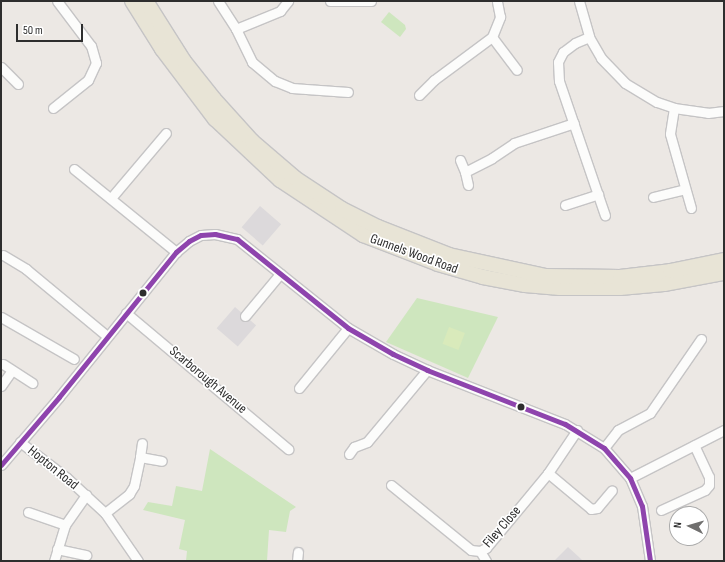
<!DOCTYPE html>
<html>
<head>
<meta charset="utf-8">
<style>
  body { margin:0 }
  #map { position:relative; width:725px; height:562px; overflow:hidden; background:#ece8e4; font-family:"Sofia Sans Condensed",sans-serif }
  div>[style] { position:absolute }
  .industrial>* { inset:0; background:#dcd9db; transform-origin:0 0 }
  .green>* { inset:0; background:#cee6be }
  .pitch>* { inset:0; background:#d9eabb; transform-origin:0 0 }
  .roads { filter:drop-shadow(1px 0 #c5c4c5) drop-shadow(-1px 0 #c5c4c5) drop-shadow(0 1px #c5c4c5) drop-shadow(0 -1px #c5c4c5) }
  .minor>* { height:9px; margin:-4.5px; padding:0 4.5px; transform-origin:4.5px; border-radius:4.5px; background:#fcfcfb }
  .primary>* { height:14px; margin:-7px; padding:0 7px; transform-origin:7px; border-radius:7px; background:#e8e4d6 }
  .bus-1>* { height:5px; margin:-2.5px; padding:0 2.5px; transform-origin:2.5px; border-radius:2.5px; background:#8e44ad }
  .dots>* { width:11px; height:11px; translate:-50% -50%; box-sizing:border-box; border:2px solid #fff; border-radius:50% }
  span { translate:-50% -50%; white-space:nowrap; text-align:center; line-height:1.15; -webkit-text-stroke:3.5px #fff; paint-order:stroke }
  .street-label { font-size:14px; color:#2e2e2e }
  .frame { position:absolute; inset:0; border:2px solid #2e2e2e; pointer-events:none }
  .north { position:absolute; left:669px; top:506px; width:40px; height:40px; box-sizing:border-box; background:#fff; border:1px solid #ababab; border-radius:50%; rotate:275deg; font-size:11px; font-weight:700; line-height:16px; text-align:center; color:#2e2e2e }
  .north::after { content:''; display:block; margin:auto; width:14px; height:18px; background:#706f6e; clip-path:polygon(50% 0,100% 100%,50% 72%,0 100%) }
  .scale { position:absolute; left:16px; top:24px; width:67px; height:18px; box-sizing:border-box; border:2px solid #2e2e2e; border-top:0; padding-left:5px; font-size:12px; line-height:14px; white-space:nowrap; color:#2e2e2e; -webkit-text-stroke:3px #fff; paint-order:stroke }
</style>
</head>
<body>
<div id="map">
  <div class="industrial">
    <div style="left:260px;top:206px;width:28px;height:28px;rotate:41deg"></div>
    <div style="left:235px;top:307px;width:28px;height:28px;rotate:41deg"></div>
    <div style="clip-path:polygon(568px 547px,580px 558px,583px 561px,554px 561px)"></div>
  </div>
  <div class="green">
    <div style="clip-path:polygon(389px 12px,405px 25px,406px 29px,400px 37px,381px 22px)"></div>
    <div style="clip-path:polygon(417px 298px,498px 317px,468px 378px,386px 342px)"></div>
    <div style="clip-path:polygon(210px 449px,296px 507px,290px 511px,286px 532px,269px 530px,267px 561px,186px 561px,187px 551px,179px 549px,185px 520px,143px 510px,148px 502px,172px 506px,176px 486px,202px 491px)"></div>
  </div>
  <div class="pitch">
    <div style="left:449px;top:327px;width:17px;height:18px;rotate:21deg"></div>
  </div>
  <div class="roads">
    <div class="minor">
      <div style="left:218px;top:1px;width:33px;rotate:57deg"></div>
      <div style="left:236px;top:29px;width:48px;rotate:-22.2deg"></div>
      <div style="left:280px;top:11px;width:13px;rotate:-51deg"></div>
      <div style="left:330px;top:1px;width:41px"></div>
      <div style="left:579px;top:1px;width:37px;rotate:74deg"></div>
      <div style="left:589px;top:37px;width:24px;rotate:60deg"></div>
      <div style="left:601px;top:58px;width:35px;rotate:46deg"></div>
      <div style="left:625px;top:83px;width:37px;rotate:31deg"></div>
      <div style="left:657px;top:102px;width:18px;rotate:19deg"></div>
      <div style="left:674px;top:108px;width:34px;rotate:8deg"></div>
      <div style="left:708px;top:113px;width:16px;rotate:-7deg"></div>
      <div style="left:236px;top:29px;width:37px;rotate:64deg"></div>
      <div style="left:252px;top:62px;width:30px;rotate:40deg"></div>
      <div style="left:275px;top:81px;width:18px;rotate:22deg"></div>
      <div style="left:292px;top:88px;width:56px;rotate:4.1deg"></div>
      <div style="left:492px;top:37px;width:41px;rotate:52.9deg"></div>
      <div style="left:589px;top:37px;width:15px;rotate:157deg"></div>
      <div style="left:575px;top:43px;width:15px;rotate:143deg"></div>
      <div style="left:563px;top:52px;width:11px;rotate:117deg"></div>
      <div style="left:558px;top:62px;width:19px;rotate:87deg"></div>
      <div style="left:559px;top:81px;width:142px;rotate:71.1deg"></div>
      <div style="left:1px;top:67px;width:24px;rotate:45deg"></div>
      <div style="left:419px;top:95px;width:21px;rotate:-45deg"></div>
      <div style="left:434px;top:80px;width:72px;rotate:-36.6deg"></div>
      <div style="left:492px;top:37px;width:22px;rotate:-68deg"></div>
      <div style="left:500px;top:17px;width:16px;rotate:-101deg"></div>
      <div style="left:53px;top:108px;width:45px;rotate:-38.7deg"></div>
      <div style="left:88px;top:80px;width:19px;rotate:-65deg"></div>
      <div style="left:96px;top:63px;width:18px;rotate:-106deg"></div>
      <div style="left:91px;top:46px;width:56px;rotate:-127.1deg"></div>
      <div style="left:674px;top:108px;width:26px;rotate:99deg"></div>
      <div style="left:670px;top:134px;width:77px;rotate:74.2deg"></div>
      <div style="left:460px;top:160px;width:13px;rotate:67deg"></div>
      <div style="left:74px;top:169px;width:132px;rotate:39.1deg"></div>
      <div style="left:468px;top:185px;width:13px;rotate:-103deg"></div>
      <div style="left:465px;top:172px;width:30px;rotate:-27deg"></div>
      <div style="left:492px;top:158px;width:27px;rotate:-34deg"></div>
      <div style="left:514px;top:143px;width:63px;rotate:-18.4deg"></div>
      <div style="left:653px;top:197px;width:33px;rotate:-14deg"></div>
      <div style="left:111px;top:198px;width:85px;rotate:-49.8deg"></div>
      <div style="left:565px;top:205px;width:35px;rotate:-18deg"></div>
      <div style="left:3px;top:255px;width:27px;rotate:31deg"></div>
      <div style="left:26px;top:269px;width:105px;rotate:39.6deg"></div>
      <div style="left:126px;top:313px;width:212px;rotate:40deg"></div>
      <div style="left:245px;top:316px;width:55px;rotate:-50.2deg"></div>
      <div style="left:1px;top:317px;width:84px;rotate:29.9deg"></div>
      <div style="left:3px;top:364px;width:35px;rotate:33deg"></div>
      <div style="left:1px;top:386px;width:19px;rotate:-55deg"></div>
      <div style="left:299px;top:388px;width:77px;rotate:-50.8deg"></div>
      <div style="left:20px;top:442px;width:59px;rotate:37.5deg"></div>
      <div style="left:67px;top:478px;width:52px;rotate:42.6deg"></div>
      <div style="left:105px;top:513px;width:58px;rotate:55.5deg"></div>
      <div style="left:604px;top:448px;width:23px;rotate:-52deg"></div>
      <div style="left:618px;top:430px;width:36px;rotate:-28deg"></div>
      <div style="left:650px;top:413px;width:90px;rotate:-55.4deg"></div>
      <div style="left:349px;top:454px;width:9px;rotate:-54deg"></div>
      <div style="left:354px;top:447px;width:14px;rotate:-21deg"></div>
      <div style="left:367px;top:442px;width:94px;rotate:-50.2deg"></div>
      <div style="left:140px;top:457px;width:14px;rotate:-82deg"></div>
      <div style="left:1px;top:465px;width:89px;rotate:-49.5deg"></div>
      <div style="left:59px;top:397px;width:186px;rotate:-51.1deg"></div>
      <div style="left:176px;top:252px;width:17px;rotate:-40deg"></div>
      <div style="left:189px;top:241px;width:13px;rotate:-27deg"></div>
      <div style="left:201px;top:235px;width:14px;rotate:-4deg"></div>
      <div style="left:215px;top:234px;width:23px;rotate:13deg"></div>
      <div style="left:237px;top:239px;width:142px;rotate:38.7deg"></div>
      <div style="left:348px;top:328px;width:52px;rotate:30deg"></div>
      <div style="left:393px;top:354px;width:38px;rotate:25deg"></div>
      <div style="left:427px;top:370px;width:148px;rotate:21.4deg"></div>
      <div style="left:565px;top:424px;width:46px;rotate:31.6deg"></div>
      <div style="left:604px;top:448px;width:40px;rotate:49deg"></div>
      <div style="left:630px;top:478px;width:30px;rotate:67deg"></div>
      <div style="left:642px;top:506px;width:56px;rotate:81.7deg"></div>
      <div style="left:548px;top:473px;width:56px;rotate:39.9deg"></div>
      <div style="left:591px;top:509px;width:6px;rotate:-9deg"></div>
      <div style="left:597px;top:508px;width:23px;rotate:-50deg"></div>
      <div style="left:630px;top:478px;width:106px;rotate:-27.1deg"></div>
      <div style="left:391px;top:485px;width:103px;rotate:39.1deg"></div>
      <div style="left:471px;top:550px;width:9px;rotate:6deg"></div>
      <div style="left:480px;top:551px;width:7px;rotate:-27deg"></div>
      <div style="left:486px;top:548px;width:97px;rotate:-50.4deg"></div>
      <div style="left:548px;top:473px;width:52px;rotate:-56deg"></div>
      <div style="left:661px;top:510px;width:48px;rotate:-24.4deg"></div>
      <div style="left:705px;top:490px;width:6px;rotate:-51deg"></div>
      <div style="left:709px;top:485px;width:8px;rotate:-90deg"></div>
      <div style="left:709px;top:477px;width:35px;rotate:-115deg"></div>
      <div style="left:28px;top:512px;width:39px;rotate:19deg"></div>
      <div style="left:105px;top:513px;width:31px;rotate:-38deg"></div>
      <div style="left:129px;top:494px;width:9px;rotate:-58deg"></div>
      <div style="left:134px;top:486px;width:30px;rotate:-78deg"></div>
      <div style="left:140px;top:457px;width:22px;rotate:10deg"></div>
      <div style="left:57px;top:549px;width:30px;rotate:12deg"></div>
      <div style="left:480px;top:551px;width:12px;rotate:59deg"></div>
      <div style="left:54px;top:561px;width:38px;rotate:-73deg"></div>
      <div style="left:65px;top:525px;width:37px;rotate:-55deg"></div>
      <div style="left:297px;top:561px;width:9px;rotate:-84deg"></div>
    </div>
    <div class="primary">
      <div style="left:132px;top:1px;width:57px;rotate:58deg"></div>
      <div style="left:162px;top:49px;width:88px;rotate:52.9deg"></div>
      <div style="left:215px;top:119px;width:89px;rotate:43.2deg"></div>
      <div style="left:280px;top:180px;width:100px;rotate:33.5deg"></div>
      <div style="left:363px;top:235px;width:80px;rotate:21.1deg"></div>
      <div style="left:438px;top:264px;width:47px;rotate:16.1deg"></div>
      <div style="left:483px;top:277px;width:43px;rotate:10.8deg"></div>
      <div style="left:525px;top:285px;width:35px;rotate:5deg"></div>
      <div style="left:560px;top:288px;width:60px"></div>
      <div style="left:620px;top:288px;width:44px;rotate:-5.2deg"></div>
      <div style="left:664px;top:284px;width:61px;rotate:-10.4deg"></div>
      <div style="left:146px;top:1px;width:71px;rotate:57.7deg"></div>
      <div style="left:184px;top:61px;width:48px;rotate:51.7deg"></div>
      <div style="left:214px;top:99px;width:57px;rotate:47.9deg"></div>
      <div style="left:252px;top:141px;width:57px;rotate:40.7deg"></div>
      <div style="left:295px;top:178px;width:56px;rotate:33.4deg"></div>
      <div style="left:342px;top:209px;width:40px;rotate:26.6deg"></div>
      <div style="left:378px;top:227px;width:76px;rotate:21.5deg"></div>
      <div style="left:449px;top:255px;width:98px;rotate:12.3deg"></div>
      <div style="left:545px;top:276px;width:75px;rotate:0.8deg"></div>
      <div style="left:620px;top:277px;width:50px;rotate:-6.8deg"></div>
      <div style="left:670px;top:271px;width:55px;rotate:-11.5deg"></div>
    </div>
  </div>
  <div class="bus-1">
    <div style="left:1px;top:465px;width:89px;rotate:-49.5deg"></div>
    <div style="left:59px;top:397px;width:186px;rotate:-51.1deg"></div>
    <div style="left:176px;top:252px;width:17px;rotate:-40deg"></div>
    <div style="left:189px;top:241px;width:13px;rotate:-27deg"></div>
    <div style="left:201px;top:235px;width:14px;rotate:-4deg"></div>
    <div style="left:215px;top:234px;width:23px;rotate:13deg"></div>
    <div style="left:237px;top:239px;width:142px;rotate:38.7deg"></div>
    <div style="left:348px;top:328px;width:52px;rotate:30deg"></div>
    <div style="left:393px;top:354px;width:38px;rotate:25deg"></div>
    <div style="left:427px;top:370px;width:148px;rotate:21.4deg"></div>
    <div style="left:565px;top:424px;width:46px;rotate:31.6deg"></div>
    <div style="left:604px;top:448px;width:40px;rotate:49deg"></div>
    <div style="left:630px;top:478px;width:30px;rotate:67deg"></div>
    <div style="left:642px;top:506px;width:56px;rotate:81.7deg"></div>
  </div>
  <div class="dots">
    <div style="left:143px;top:293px;background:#2e2e2e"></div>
    <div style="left:521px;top:407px;background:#2e2e2e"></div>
  </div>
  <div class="street-label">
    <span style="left:414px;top:254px;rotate:20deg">Gunnels Wood Road</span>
    <span style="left:208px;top:380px;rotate:40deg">Scarborough Avenue</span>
    <span style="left:53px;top:468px;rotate:39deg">Hopton Road</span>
    <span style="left:502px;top:527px;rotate:-49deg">Filey Close</span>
  </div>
  <div class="frame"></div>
  <div class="north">N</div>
  <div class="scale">50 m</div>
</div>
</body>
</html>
